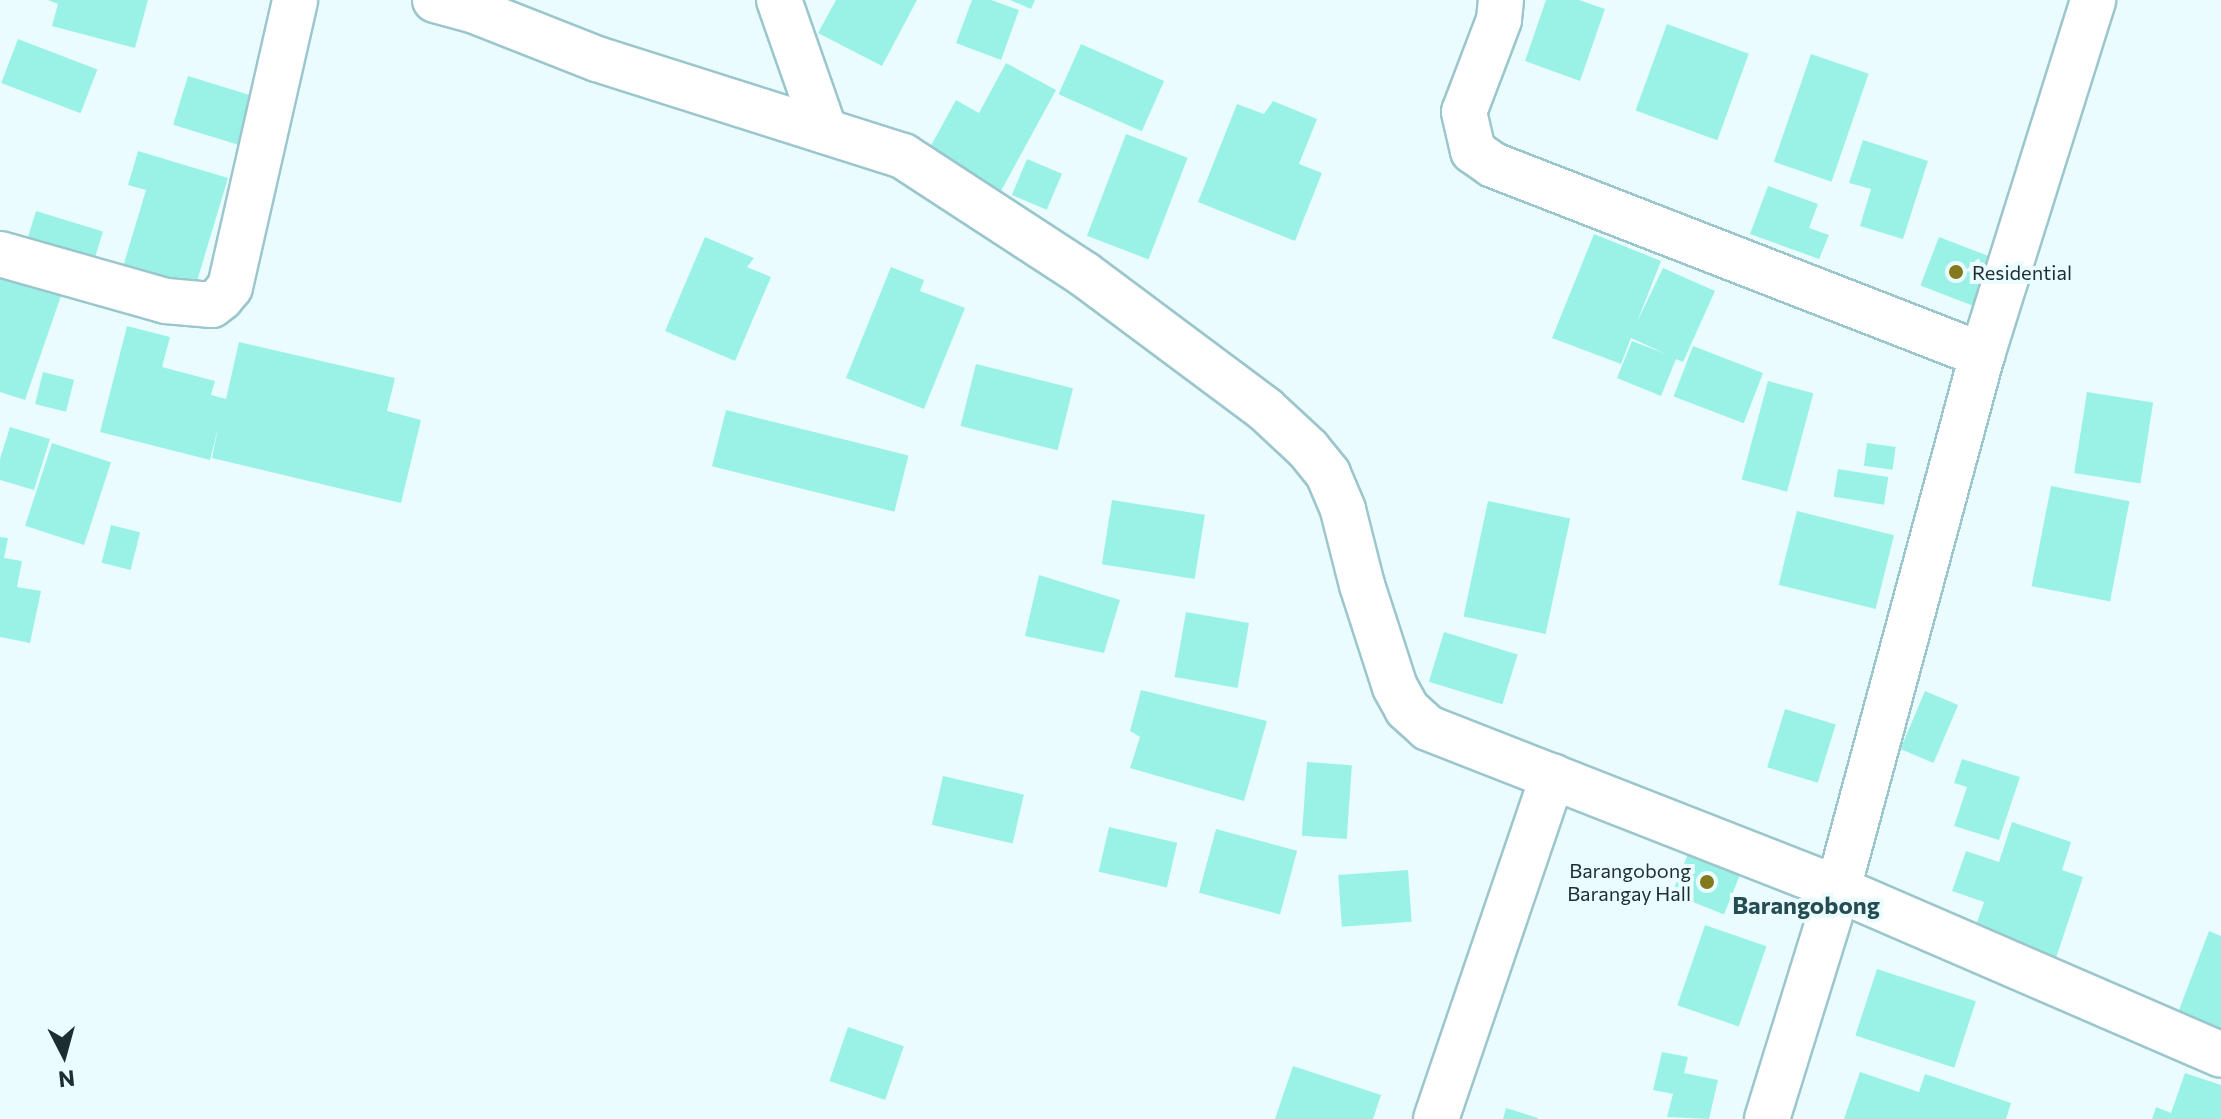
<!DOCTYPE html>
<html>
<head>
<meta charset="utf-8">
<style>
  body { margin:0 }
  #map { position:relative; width:2221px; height:1119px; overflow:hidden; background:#ebfcff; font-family:Commissioner,sans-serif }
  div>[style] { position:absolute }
  .building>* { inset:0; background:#9af2e7; transform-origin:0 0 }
  .roads { filter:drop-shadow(2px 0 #9cc6cd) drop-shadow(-2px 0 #9cc6cd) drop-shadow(0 2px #9cc6cd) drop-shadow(0 -2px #9cc6cd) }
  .minor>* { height:44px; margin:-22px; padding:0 22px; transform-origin:22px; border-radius:22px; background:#fff }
  .dots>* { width:22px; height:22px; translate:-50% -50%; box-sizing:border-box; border:4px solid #ebfcff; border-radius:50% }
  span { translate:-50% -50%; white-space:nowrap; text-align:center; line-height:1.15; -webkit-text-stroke:8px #ebfcff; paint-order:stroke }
  .poi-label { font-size:20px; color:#1c2e30 }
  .left { translate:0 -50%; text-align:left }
  .right { translate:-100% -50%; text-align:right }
  .quarter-label { font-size:24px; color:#244c52; font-weight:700 }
  .north { position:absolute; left:24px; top:1015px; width:80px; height:80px; -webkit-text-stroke:6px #ebfcff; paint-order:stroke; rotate:174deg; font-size:22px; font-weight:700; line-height:32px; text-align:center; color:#1c2e30 }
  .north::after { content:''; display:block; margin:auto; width:28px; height:36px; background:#1c2e30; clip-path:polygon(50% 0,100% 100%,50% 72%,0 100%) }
</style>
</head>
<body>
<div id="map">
  <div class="building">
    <div style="clip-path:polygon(48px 0,148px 0,135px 48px,52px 26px,58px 4px)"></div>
    <div style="clip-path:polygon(836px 0,917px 0,882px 66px,818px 33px)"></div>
    <div style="clip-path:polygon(972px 0,991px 0,1019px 10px,1001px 60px,956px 43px)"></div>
    <div style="clip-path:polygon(1010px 0,1035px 0,1031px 9px)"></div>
    <div style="clip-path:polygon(1546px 0,1579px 0,1605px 9px,1580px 81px,1525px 61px)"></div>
    <div style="left:1667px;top:24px;width:87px;height:92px;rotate:20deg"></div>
    <div style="left:18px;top:39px;width:85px;height:47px;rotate:21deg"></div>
    <div style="left:1081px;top:44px;width:91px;height:55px;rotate:24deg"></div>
    <div style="left:1811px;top:54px;width:61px;height:114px;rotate:19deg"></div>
    <div style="clip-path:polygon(1006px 63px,1056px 90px,1001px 191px,928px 151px,956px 100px,979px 113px)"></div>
    <div style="left:188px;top:76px;width:68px;height:51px;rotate:17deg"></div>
    <div style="clip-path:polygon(1273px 101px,1317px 119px,1299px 164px,1322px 173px,1295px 241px,1198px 202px,1237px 104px,1264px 114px)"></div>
    <div style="left:1126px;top:134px;width:66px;height:109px;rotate:21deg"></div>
    <div style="clip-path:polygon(1863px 140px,1928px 161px,1903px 239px,1860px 226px,1871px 189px,1849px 183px)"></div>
    <div style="clip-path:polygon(138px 151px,228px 178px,191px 301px,119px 280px,146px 190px,128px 185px)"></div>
    <div style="left:1027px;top:159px;width:38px;height:39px;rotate:23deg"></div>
    <div style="clip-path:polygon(1768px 186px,1818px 204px,1809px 228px,1829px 235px,1819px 259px,1750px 234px)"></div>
    <div style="left:36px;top:211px;width:70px;height:43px;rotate:17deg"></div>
    <div style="clip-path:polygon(1594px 234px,1661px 261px,1637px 322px,1663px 268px,1715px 291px,1683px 362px,1676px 359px,1661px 396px,1617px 378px,1632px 341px,1666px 354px,1631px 338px,1621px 364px,1552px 338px)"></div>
    <div style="clip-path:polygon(705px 237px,754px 258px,747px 267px,771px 277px,735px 361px,665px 331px)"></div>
    <div style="left:1939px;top:237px;width:57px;height:52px;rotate:21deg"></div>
    <div style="clip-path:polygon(891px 267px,924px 280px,920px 291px,965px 308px,924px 409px,846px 378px)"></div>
    <div style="clip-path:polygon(0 273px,62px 293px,25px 400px,0 392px)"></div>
    <div style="clip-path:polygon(127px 326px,170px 337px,162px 367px,215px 381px,211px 395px,226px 399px,239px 342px,395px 378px,387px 411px,421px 420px,401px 503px,212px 458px,218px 428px,210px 460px,100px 432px)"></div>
    <div style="left:1693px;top:346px;width:75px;height:54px;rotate:21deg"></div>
    <div style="left:976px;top:364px;width:100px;height:64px;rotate:14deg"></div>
    <div style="left:43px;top:372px;width:32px;height:33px;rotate:14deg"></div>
    <div style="left:1768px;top:381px;width:47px;height:102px;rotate:15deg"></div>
    <div style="left:2087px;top:392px;width:67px;height:82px;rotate:9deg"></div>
    <div style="left:726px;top:410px;width:188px;height:58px;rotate:14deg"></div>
    <div style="clip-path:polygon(10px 427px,50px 439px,34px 490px,0 480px,0 459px)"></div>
    <div style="left:52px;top:443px;width:62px;height:87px;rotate:18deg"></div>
    <div style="left:1867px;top:443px;width:29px;height:23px;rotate:8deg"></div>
    <div style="left:1838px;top:469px;width:51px;height:28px;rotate:9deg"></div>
    <div style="left:2051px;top:486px;width:80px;height:102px;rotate:11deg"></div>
    <div style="left:1112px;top:500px;width:94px;height:65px;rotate:9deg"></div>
    <div style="left:1488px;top:501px;width:84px;height:118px;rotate:12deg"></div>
    <div style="left:1797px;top:511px;width:100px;height:76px;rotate:14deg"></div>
    <div style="left:111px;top:525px;width:30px;height:39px;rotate:14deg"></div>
    <div style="clip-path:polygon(0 537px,8px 538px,4px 558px,22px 561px,17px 587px,41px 591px,30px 643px,0 637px)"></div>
    <div style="clip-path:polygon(1039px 575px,1120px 600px,1104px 653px,1025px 636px)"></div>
    <div style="left:1186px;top:612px;width:64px;height:66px;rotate:10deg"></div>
    <div style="left:1444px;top:632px;width:77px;height:52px;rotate:17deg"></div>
    <div style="clip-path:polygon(1141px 690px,1267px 721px,1244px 801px,1130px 768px,1140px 737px,1130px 731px)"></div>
    <div style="left:1925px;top:691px;width:36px;height:63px;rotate:23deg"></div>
    <div style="left:1785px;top:709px;width:53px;height:61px;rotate:17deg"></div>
    <div style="clip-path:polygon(1962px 759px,2020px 777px,1999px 840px,1954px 826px,1967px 787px,1954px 783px)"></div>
    <div style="left:1307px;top:762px;width:45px;height:74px;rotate:4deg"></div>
    <div style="left:943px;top:776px;width:83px;height:50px;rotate:13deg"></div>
    <div style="clip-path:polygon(2012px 822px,2071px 842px,2062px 870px,2083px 877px,2054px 964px,1972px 937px,1984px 902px,1952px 891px,1966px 851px,1999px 862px)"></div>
    <div style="left:1109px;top:827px;width:70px;height:46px;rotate:13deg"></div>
    <div style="left:1216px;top:829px;width:84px;height:66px;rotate:15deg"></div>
    <div style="left:1690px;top:849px;width:56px;height:48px;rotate:22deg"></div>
    <div style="left:1408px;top:870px;width:52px;height:70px;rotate:86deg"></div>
    <div style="left:1705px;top:925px;width:65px;height:85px;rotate:19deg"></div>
    <div style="clip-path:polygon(2209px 931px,2221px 936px,2221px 1043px,2184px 1036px,2179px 1010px)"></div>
    <div style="left:1877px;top:969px;width:104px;height:70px;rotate:18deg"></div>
    <div style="left:848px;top:1027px;width:59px;height:57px;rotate:19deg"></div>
    <div style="clip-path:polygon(1662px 1052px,1688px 1057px,1684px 1073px,1718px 1080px,1709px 1119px,1667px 1117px,1673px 1094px,1653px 1090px)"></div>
    <div style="clip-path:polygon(1293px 1066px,1381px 1095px,1373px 1119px,1275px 1119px)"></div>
    <div style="clip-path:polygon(1860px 1072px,1919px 1092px,1925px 1074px,2011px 1103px,2006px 1119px,1844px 1119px)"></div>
    <div style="clip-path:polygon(2185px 1073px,2221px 1085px,2221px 1119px,2152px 1119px,2156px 1107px,2171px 1113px)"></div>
    <div style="clip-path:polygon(1506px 1108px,1538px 1118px,1538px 1119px,1503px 1119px)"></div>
  </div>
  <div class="roads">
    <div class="minor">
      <div style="left:435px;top:0;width:41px;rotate:15.4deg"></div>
      <div style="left:475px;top:11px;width:131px;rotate:21.5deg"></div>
      <div style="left:597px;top:59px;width:321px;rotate:17.6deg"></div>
      <div style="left:903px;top:156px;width:216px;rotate:33.1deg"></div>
      <div style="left:1084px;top:274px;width:226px;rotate:36.7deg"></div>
      <div style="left:1265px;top:409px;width:59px;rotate:42.9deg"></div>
      <div style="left:1308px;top:449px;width:32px;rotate:51deg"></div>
      <div style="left:1328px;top:474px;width:39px;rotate:67deg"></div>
      <div style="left:1343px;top:510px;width:77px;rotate:75.8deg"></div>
      <div style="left:1362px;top:585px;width:107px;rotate:72.1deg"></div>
      <div style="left:1395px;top:687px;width:25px;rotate:61deg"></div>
      <div style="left:1407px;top:709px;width:28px;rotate:42deg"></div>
      <div style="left:1428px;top:728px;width:440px;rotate:21.4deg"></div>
      <div style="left:1838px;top:889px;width:417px;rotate:23.4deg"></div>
      <div style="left:779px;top:0;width:139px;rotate:70.7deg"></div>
      <div style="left:1501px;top:0;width:20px;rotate:96deg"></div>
      <div style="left:1499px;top:20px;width:98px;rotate:110.8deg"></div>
      <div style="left:1464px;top:112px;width:40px;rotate:77deg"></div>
      <div style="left:1473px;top:151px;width:24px;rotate:35deg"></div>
      <div style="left:1493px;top:165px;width:525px;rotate:21.23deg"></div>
      <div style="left:0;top:254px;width:173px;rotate:15.8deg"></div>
      <div style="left:166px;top:301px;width:46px;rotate:5deg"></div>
      <div style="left:212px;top:305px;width:11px;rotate:-38deg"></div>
      <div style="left:221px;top:298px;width:14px;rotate:-51deg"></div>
      <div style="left:230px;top:287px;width:294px;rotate:-77.2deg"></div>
      <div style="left:1436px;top:1119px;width:362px;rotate:-71.2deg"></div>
      <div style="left:1767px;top:1119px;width:241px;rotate:-72.8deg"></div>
      <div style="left:1838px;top:889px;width:553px;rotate:-74.91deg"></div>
      <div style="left:1982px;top:355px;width:372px;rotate:-72.6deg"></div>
    </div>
  </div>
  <div class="dots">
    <div style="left:1956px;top:272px;background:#84781c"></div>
    <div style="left:1707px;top:882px;background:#84781c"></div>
  </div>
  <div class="poi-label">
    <span class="left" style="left:1972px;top:272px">Residential</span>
    <span class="right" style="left:1691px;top:882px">Barangobong<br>Barangay Hall</span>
  </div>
  <div class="quarter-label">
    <span style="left:1806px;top:905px">Barangobong</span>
  </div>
  <div class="north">N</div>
</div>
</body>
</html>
